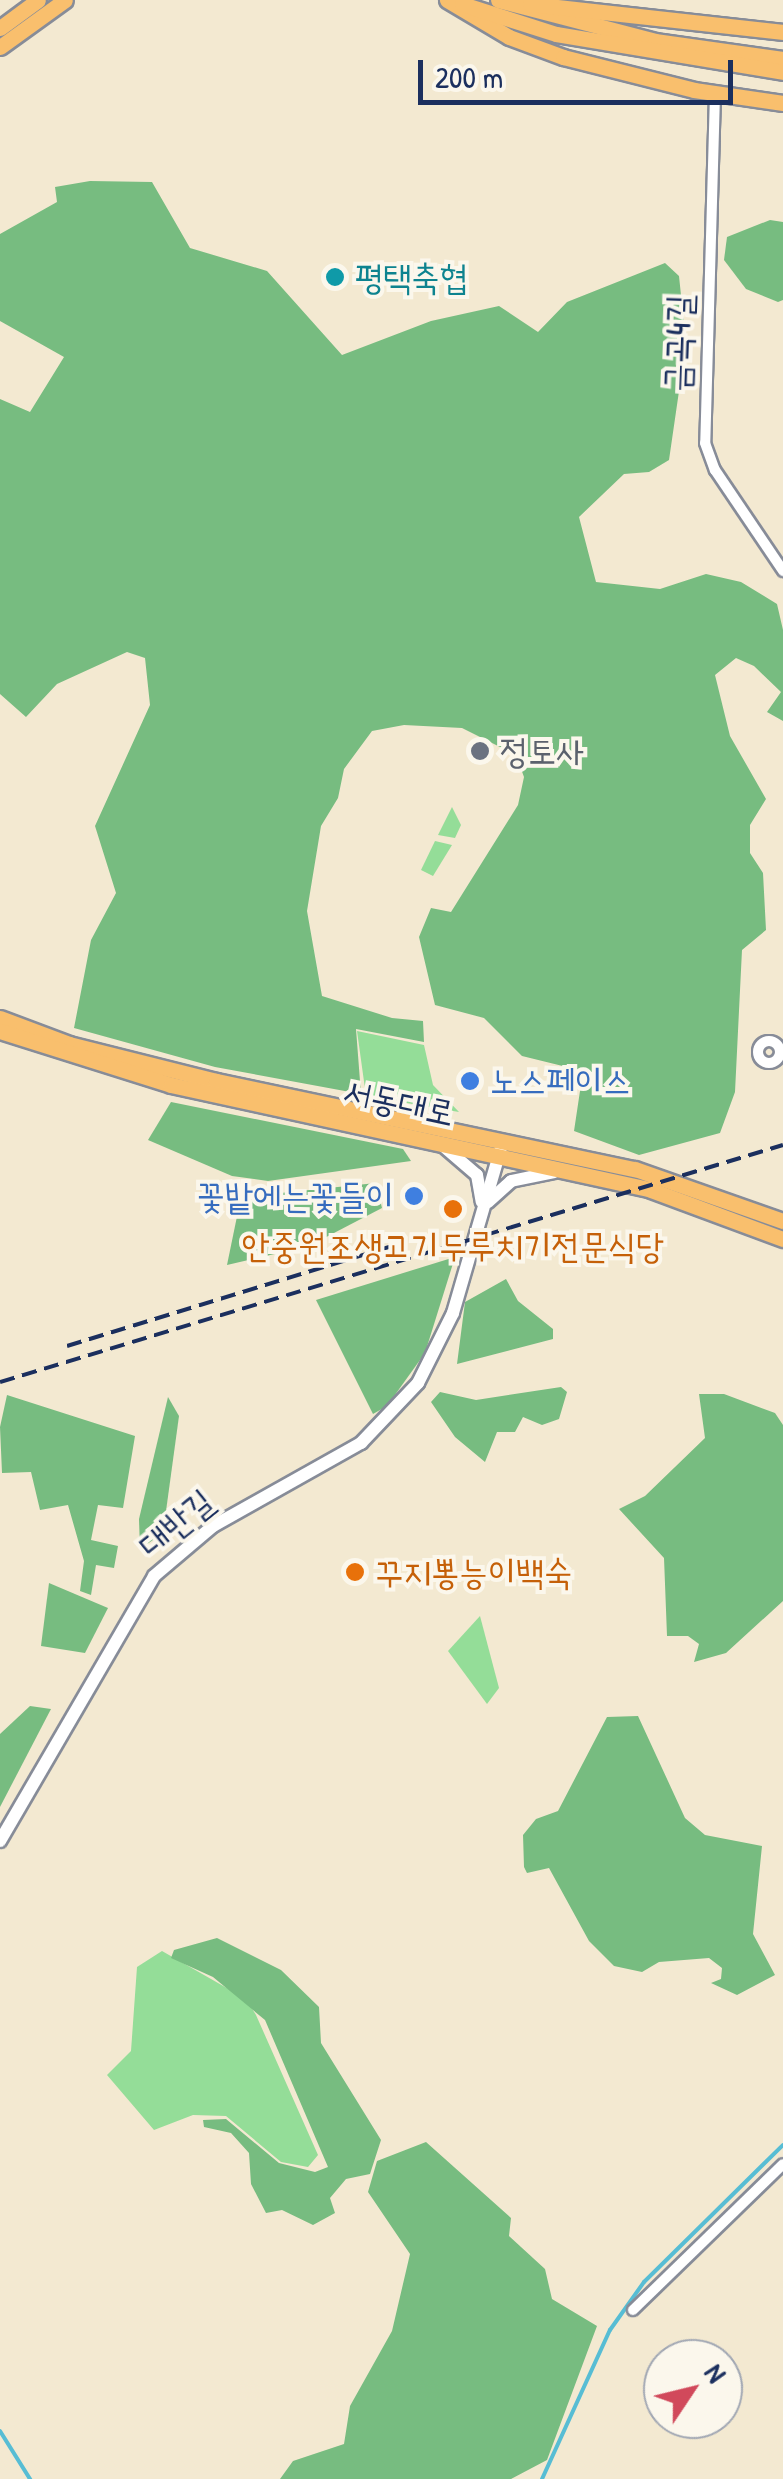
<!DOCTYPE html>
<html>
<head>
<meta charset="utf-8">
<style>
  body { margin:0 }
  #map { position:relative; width:783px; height:2479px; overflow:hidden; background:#f3e9d1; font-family:"Patrick Hand","Poor Story",sans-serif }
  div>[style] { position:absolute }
  .green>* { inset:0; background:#94dd98 }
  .forest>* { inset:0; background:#77bc80 }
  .stream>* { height:4px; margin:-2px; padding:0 2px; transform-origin:2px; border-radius:2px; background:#57bdd4 }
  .roads { filter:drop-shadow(2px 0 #878c98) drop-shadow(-2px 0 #878c98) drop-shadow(0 2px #878c98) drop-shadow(0 -2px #878c98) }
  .minor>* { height:10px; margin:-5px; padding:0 5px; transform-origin:5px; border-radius:5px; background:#fff }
  .minor>.ring { margin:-5px; padding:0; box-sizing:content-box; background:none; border:10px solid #fff; border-radius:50% }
  .tertiary>* { height:12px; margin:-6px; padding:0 6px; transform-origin:6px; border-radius:6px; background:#fff }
  .primary>* { height:15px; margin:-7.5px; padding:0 7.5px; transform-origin:7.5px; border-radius:7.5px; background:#f9bf6d }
  .rail>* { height:4px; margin-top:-2px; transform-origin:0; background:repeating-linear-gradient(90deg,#1b2f5e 0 15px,transparent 0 23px) }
  .dots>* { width:28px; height:28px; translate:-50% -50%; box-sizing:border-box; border:5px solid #fbf7ec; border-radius:50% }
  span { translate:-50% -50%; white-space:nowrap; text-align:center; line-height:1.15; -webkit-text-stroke:8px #fbf7ec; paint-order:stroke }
  .culture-label { font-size:35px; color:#0d838f }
  .left { translate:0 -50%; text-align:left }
  .street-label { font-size:35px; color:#1b2f5e }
  .worship-label { font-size:35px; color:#5b616d }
  .shop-label { font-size:35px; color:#366cbe }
  .right { translate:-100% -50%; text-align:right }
  .food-label { font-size:35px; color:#c56008 }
  .north { position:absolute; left:643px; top:2339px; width:100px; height:100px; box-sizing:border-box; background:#fbf7ec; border:2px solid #a1a7b3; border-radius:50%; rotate:55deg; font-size:28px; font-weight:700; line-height:40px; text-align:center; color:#1b2f5e }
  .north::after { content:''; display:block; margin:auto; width:35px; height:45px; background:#d1495b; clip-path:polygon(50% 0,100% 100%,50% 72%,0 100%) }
  .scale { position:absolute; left:418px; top:60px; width:315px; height:45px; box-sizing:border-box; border:5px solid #1b2f5e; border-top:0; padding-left:12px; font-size:30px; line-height:35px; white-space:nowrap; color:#1b2f5e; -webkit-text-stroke:8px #fbf7ec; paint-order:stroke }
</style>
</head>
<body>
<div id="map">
  <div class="green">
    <div style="clip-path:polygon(452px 807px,461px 825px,455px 838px,438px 835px)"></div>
    <div style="clip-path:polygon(435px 841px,452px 845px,433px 876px,421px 870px)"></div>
    <div style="clip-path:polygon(357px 1031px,424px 1045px,433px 1085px,459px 1112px,366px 1096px)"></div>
    <div style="clip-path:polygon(480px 1616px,499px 1688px,487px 1704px,448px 1651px)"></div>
    <div style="clip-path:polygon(162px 1951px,246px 1999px,256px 2015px,318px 2155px,308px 2167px,281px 2162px,226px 2116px,193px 2115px,154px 2130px,107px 2075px,131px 2051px,137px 1967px)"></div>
  </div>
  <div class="forest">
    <div style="clip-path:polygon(90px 181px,152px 182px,190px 248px,267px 271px,342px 355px,431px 321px,499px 306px,538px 332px,567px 302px,665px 263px,679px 276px,686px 343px,669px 460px,649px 472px,624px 474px,579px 517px,596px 582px,660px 589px,706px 574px,741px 582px,777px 604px,783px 630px,783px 721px,767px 712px,781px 692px,754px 666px,736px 658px,715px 675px,730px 736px,766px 799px,750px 825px,750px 853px,763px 873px,766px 930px,742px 950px,735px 1092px,720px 1133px,639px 1155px,574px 1131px,583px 1071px,522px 1056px,484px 1018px,435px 1005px,419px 937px,431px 908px,451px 912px,518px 805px,524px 777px,516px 755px,462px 728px,404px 725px,372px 731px,344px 769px,338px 798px,321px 826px,307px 911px,322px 996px,392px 1018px,423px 1021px,424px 1042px,356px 1029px,361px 1094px,215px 1067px,74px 1028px,91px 940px,116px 893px,95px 826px,150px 705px,145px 658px,127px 652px,57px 684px,26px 717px,0 694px,0 399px,30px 412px,64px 357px,0 321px,0 234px,57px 202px,55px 187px)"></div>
    <div style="clip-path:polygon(770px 220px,783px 222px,783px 300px,778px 302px,746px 289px,724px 260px,727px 237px)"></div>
    <div style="clip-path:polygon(171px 1102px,403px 1149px,411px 1161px,268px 1181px,232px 1176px,148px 1140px)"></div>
    <div style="clip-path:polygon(376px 1183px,382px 1208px,309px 1246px,227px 1265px,241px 1197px)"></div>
    <div style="clip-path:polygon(455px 1257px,425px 1353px,387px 1406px,373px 1414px,316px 1300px)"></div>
    <div style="clip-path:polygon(506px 1279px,518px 1301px,553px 1329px,553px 1339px,457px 1364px,465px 1302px)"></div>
    <div style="clip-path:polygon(561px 1387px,567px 1392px,559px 1419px,542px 1425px,523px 1417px,515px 1432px,497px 1432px,485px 1462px,455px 1437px,431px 1402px,440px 1392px,476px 1400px)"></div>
    <div style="clip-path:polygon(699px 1394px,724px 1394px,775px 1413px,783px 1425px,783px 1601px,726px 1653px,694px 1662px,699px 1644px,688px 1636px,667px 1636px,664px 1558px,619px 1509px,645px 1496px,705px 1438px)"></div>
    <div style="clip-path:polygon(7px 1395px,135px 1436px,123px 1508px,98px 1505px,91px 1540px,118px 1546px,114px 1568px,96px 1565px,91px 1595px,80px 1591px,84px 1561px,68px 1505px,40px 1510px,31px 1472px,2px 1473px,0 1427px)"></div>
    <div style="clip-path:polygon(168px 1397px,179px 1416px,163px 1533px,140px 1549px,139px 1519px)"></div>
    <div style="clip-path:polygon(49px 1583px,108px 1608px,85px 1653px,41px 1646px)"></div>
    <div style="clip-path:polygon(30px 1706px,51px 1709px,0 1807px,0 1734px)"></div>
    <div style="clip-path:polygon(638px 1716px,685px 1818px,705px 1835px,762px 1846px,753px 1934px,775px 1975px,737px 1995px,711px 1983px,721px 1979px,722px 1968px,709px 1958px,659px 1962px,642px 1972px,614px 1966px,589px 1941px,549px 1868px,527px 1873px,524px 1867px,523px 1835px,536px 1819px,558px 1811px,607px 1717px)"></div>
    <div style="clip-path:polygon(217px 1938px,281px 1970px,319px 2007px,321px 2043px,381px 2140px,370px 2174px,346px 2179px,330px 2198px,335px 2213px,313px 2225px,282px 2210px,266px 2213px,251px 2184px,249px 2153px,231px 2133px,204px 2127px,203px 2120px,226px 2119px,279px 2163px,315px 2172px,328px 2167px,265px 2020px,213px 1977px,171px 1958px,174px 1950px)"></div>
    <div style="clip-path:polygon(426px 2142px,511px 2218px,509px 2236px,545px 2269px,552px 2299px,597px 2326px,547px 2460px,511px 2479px,280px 2479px,293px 2461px,344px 2444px,350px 2406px,392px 2331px,410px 2254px,368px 2192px,377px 2161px)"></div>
  </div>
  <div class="stream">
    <div style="left:0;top:2431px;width:57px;rotate:58deg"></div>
    <div style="left:542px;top:2479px;width:164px;rotate:-65.5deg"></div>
    <div style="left:610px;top:2330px;width:59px;rotate:-54.7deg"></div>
    <div style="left:644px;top:2282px;width:195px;rotate:-44.6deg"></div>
  </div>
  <div class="roads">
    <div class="minor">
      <div style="left:715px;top:94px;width:349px;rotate:91.6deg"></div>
      <div style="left:705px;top:443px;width:29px;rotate:70deg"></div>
      <div style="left:715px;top:470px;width:122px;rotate:56deg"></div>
      <div class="ring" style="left:758px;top:1041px;width:12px;height:12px"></div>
      <div style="left:633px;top:2310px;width:209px;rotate:-44.2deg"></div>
    </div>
    <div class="tertiary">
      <div style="left:442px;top:1145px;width:46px;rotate:40.6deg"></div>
      <div style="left:477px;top:1175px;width:27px;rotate:80deg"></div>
      <div style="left:488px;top:1202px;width:31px;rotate:-42deg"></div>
      <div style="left:511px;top:1181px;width:44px;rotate:-11.8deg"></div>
      <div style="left:0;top:1841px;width:306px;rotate:-59.8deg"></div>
      <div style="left:154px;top:1576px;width:77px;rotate:-40.3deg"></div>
      <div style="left:213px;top:1526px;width:170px;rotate:-29.3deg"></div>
      <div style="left:361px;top:1443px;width:83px;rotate:-46.5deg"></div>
      <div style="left:418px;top:1383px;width:78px;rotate:-63.4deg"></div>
      <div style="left:453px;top:1313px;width:172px;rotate:-73.8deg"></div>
    </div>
    <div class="primary">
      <div style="left:447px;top:0;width:72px;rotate:30.8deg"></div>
      <div style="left:509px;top:37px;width:58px;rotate:20.3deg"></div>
      <div style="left:563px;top:57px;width:135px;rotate:14.1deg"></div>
      <div style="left:694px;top:90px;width:90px;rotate:8.3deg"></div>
      <div style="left:498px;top:0;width:162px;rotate:14.6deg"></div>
      <div style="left:655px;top:41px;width:129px;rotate:8deg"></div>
      <div style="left:462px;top:4px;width:99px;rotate:17.7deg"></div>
      <div style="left:556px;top:34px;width:230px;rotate:9.5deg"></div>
      <div style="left:530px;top:4px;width:255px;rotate:6.3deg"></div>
      <div style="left:0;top:28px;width:47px;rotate:-36.4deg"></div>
      <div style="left:0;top:47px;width:80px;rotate:-35.9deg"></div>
      <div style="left:0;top:1018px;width:74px;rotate:20.6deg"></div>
      <div style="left:69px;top:1044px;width:152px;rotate:14.1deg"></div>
      <div style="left:216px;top:1081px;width:428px;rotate:11.9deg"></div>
      <div style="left:635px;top:1169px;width:157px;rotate:19.4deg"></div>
      <div style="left:0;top:1031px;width:179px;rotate:17.5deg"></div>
      <div style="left:171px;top:1085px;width:491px;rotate:12.3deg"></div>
      <div style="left:651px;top:1190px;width:141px;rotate:20.4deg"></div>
    </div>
  </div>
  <div class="rail">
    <div style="left:67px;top:1346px;width:355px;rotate:-17.1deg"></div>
    <div style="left:0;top:1382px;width:818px;rotate:-16.84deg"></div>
  </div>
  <div class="dots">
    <div style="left:335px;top:277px;background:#0f9aa8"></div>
    <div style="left:480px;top:751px;background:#6b7280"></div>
    <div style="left:470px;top:1081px;background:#3f7fe0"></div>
    <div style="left:414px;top:1196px;background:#3f7fe0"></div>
    <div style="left:453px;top:1209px;background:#e8710a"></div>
    <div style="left:355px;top:1572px;background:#e8710a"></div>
  </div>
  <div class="culture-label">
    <span class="left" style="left:355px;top:277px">평택축협</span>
  </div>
  <div class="street-label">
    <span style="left:678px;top:343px;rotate:-88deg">금곡4길</span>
    <span style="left:399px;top:1102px;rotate:12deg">서동대로</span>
    <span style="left:176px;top:1523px;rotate:-39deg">대반길</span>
  </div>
  <div class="worship-label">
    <span class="left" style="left:500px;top:751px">정토사</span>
  </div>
  <div class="shop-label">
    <span class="left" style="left:490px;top:1081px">노스페이스</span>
    <span class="right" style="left:394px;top:1196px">꽃밭에는꽃들이</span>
  </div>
  <div class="food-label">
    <span style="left:453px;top:1246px">안중원조생고기두루치기전문식당</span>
    <span class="left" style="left:375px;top:1572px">꾸지뽕능이백숙</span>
  </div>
  <div class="north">N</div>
  <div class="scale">200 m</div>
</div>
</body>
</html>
